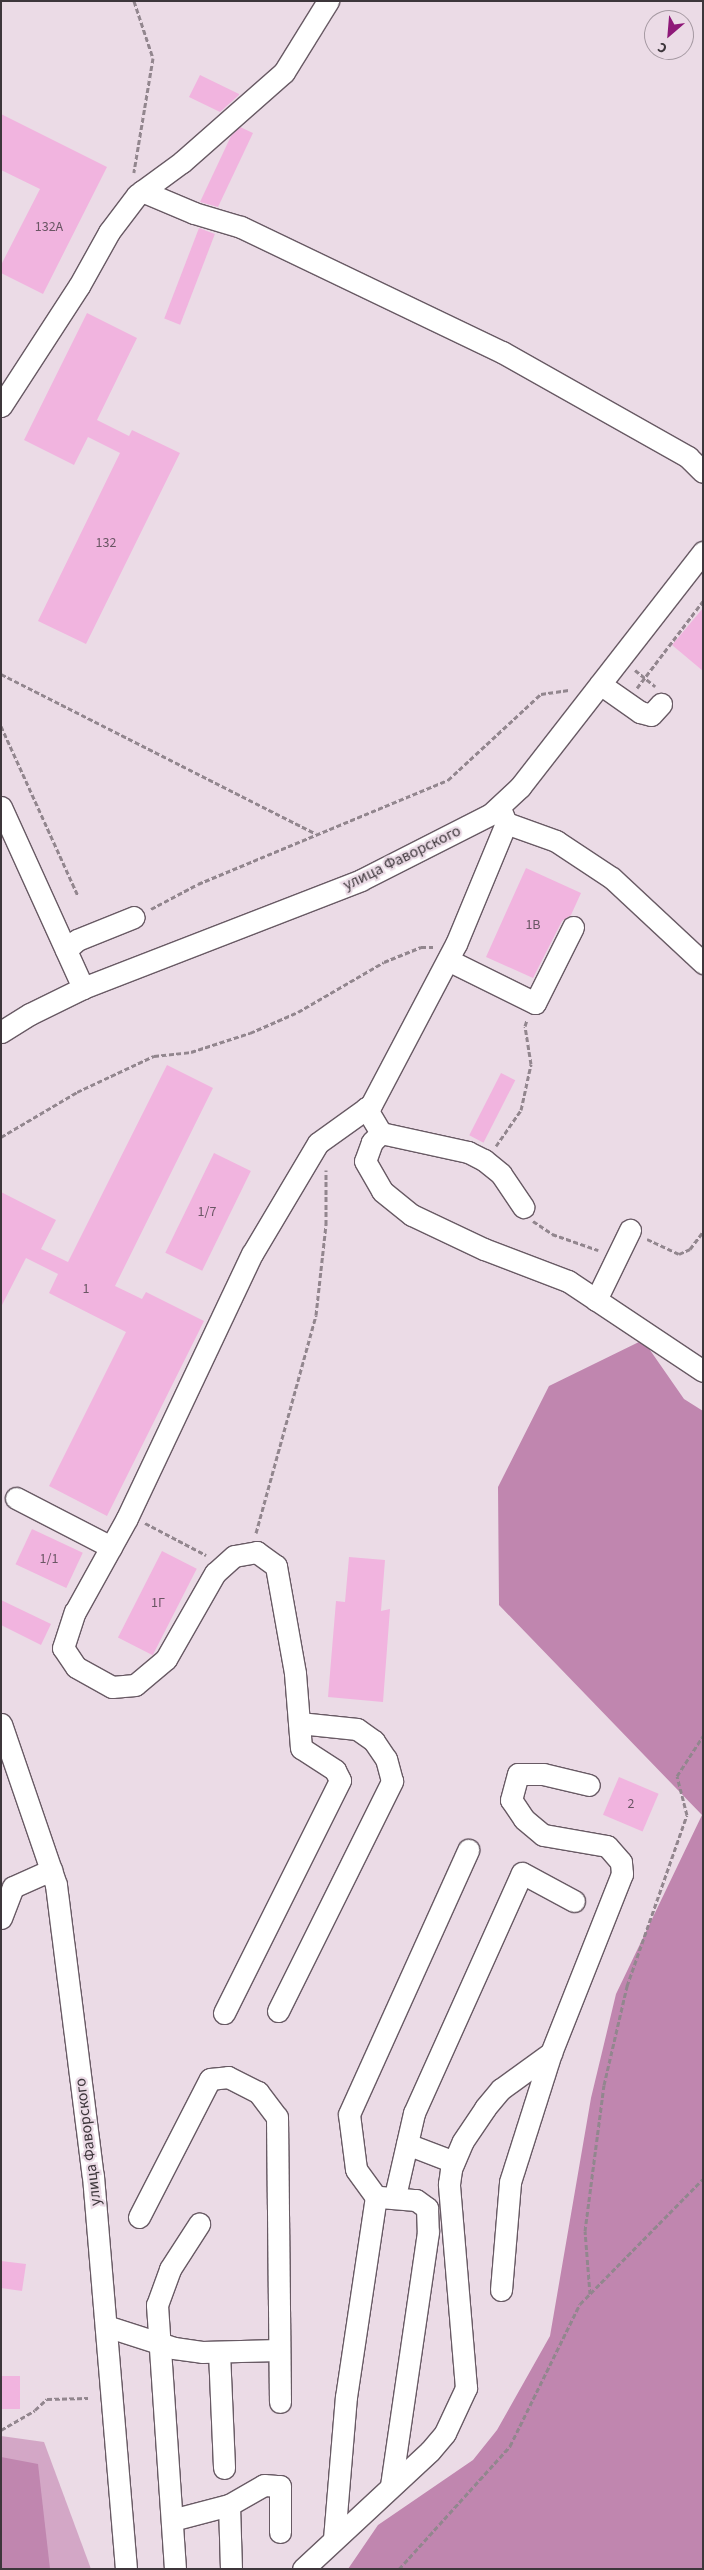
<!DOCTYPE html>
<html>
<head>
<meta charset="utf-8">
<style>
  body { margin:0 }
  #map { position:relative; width:704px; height:2570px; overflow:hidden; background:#ebdbe6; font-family:"Source Sans 3",sans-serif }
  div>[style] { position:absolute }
  .green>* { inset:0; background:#d3a7c6 }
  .forest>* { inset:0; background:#c086af }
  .building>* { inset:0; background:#f1b4df; transform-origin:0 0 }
  .path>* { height:3px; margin-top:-1.5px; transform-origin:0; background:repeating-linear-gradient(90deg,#92868e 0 5px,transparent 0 7.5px) }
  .roads { filter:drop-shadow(1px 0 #685a64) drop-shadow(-1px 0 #685a64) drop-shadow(0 1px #685a64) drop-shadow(0 -1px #685a64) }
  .minor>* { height:21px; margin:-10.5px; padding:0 10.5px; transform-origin:10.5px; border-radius:10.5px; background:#fff }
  span { translate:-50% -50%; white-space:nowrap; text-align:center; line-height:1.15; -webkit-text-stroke:4.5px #ebdbe6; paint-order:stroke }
  .number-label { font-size:14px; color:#6a5664 }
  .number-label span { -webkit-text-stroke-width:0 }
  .street-label { font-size:16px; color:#3d363b }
  .frame { position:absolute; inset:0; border:2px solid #3d363b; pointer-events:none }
  .north { position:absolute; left:644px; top:10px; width:50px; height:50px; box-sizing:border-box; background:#ebdbe6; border:1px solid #a599a2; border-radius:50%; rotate:207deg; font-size:14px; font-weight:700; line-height:20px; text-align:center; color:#3d363b }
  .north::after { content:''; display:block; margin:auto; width:18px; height:22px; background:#8e1878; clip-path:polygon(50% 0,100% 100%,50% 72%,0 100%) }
</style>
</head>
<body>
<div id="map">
  <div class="green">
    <div style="clip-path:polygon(1px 2436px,44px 2442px,91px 2569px,1px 2569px)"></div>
  </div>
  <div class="forest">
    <div style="clip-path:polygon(643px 1340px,684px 1399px,703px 1411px,703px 2569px,348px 2569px,378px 2525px,473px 2460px,497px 2430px,550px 2336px,591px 2098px,616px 1994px,702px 1815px,499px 1605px,498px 1487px,549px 1386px)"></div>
    <div style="clip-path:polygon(1px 2457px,38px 2464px,50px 2569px,1px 2569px)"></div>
  </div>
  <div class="building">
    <div style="clip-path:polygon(200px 75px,239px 94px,239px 95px,220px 112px,189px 97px)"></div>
    <div style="clip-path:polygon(1px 114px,107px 167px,43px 294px,1px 273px,1px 265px,40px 189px,1px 170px)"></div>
    <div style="clip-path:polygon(240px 127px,253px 133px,218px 207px,200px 202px,231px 136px)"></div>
    <div style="left:199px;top:228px;width:17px;height:97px;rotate:21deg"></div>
    <div style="clip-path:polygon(87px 313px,137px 338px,97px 420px,129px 436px,132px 430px,180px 453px,86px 644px,38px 621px,120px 453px,88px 437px,74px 465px,24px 440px)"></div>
    <div style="clip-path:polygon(703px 608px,703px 671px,672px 645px)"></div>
    <div style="clip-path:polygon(526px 868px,581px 893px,571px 915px,562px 921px,533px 978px,486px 957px)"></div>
    <div style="clip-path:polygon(167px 1065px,213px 1088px,115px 1286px,142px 1299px,146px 1292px,204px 1321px,107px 1516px,49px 1486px,126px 1332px,49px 1293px,58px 1274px,26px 1258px,1px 1307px,1px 1192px,56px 1220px,41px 1249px,68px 1262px)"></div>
    <div style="left:501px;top:1073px;width:16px;height:70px;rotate:27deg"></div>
    <div style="left:214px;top:1153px;width:41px;height:111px;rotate:26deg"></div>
    <div style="left:32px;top:1529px;width:56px;height:39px;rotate:25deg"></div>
    <div style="left:162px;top:1551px;width:39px;height:97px;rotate:27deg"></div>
    <div style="clip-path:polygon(349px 1557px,385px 1560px,381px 1611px,390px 1609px,383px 1702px,328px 1697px,336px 1601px,345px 1602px)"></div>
    <div style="clip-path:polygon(1px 1600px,51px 1624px,41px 1645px,1px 1625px)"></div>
    <div style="left:619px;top:1777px;width:43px;height:41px;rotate:23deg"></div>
    <div style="clip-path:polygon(1px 2261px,26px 2264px,22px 2291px,1px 2288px)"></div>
    <div style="left:1px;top:2376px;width:19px;height:33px"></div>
  </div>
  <div class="path">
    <div style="left:134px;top:1px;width:60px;rotate:71.6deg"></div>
    <div style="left:153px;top:58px;width:116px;rotate:99.5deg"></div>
    <div style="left:635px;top:670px;width:26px;rotate:39deg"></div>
    <div style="left:1px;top:674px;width:353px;rotate:26.9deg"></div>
    <div style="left:637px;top:688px;width:109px;rotate:-52.8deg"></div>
    <div style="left:1px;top:726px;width:187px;rotate:65.6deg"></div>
    <div style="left:151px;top:909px;width:53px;rotate:-28deg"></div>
    <div style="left:198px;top:884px;width:271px;rotate:-22.6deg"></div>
    <div style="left:448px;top:780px;width:127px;rotate:-42.8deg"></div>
    <div style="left:541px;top:694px;width:28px;rotate:-8deg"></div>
    <div style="left:1px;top:1137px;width:88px;rotate:-30.6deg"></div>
    <div style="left:77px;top:1092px;width:85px;rotate:-25.1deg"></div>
    <div style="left:154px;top:1056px;width:37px;rotate:-6deg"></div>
    <div style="left:191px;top:1052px;width:62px;rotate:-17.9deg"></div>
    <div style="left:250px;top:1033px;width:52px;rotate:-23.6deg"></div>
    <div style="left:298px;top:1012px;width:99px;rotate:-30.2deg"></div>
    <div style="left:384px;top:962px;width:40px;rotate:-22deg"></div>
    <div style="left:421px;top:947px;width:12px"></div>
    <div style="left:496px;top:1146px;width:44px;rotate:-55.2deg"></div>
    <div style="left:521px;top:1110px;width:47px;rotate:-77.7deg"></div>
    <div style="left:531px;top:1064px;width:38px;rotate:-99deg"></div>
    <div style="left:525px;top:1026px;width:6px;rotate:-72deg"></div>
    <div style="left:533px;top:1221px;width:23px;rotate:34deg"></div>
    <div style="left:552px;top:1234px;width:49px;rotate:19.2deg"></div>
    <div style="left:647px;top:1239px;width:35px;rotate:25deg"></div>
    <div style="left:679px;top:1254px;width:12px;rotate:-24deg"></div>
    <div style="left:690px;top:1249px;width:21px;rotate:-53deg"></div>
    <div style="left:145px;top:1523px;width:69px;rotate:27.7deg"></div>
    <div style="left:256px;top:1533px;width:226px;rotate:-74.6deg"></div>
    <div style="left:316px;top:1315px;width:92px;rotate:-83.7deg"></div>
    <div style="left:326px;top:1224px;width:54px;rotate:-90deg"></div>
    <div style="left:590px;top:2294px;width:63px;rotate:-94.5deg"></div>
    <div style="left:585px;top:2231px;width:147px;rotate:-82.6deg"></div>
    <div style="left:604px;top:2085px;width:102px;rotate:-76.9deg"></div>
    <div style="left:627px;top:1986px;width:181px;rotate:-70.7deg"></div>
    <div style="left:687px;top:1815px;width:40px;rotate:-104.4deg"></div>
    <div style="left:677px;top:1776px;width:48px;rotate:-57deg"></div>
    <div style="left:1px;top:2430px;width:39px;rotate:-30deg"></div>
    <div style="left:35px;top:2410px;width:16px;rotate:-43deg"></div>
    <div style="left:47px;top:2399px;width:41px;rotate:-1.4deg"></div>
    <div style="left:399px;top:2569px;width:166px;rotate:-47.9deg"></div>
    <div style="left:510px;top:2446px;width:158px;rotate:-63.8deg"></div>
    <div style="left:580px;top:2304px;width:175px;rotate:-45.5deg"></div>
  </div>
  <div class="roads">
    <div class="minor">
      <div style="left:142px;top:191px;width:56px;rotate:22.9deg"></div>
      <div style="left:194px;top:213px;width:49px;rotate:16.6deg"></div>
      <div style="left:241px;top:227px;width:289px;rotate:25.6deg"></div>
      <div style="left:502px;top:352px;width:214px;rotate:29.4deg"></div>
      <div style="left:688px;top:457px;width:21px;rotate:45deg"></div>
      <div style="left:1px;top:406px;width:143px;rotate:-57deg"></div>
      <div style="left:79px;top:286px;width:62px;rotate:-60.9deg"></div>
      <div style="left:109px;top:232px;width:46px;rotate:-52.9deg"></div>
      <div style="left:137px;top:195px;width:56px;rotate:-36.3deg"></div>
      <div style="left:182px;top:162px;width:136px;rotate:-41.4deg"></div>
      <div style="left:284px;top:72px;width:84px;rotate:-58.2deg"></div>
      <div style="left:600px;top:684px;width:49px;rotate:35deg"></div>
      <div style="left:640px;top:712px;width:11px;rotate:15deg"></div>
      <div style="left:651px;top:715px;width:15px;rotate:-48deg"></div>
      <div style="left:1px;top:807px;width:199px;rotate:65.6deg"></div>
      <div style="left:506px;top:823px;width:53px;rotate:19.8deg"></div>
      <div style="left:556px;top:841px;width:67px;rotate:33.5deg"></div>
      <div style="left:612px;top:878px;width:125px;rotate:43deg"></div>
      <div style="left:66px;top:950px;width:15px;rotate:-42deg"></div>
      <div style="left:77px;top:940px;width:61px;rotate:-22deg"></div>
      <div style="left:448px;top:960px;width:97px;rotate:26.3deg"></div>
      <div style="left:535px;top:1003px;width:85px;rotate:-63.4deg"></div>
      <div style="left:1px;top:1032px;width:34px;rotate:-32deg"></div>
      <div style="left:30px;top:1014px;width:59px;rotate:-26.1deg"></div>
      <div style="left:83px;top:988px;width:298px;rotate:-21.2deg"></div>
      <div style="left:361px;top:880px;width:146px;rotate:-26.9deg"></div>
      <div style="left:491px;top:814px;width:40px;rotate:-43deg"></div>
      <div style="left:520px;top:787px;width:298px;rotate:-52.1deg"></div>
      <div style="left:366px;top:1108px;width:29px;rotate:59deg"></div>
      <div style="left:381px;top:1133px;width:13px;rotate:135deg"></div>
      <div style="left:372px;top:1142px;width:20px;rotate:110deg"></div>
      <div style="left:365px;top:1161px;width:34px;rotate:60deg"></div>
      <div style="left:382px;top:1191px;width:38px;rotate:39deg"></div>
      <div style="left:412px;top:1215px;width:80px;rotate:25.3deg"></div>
      <div style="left:484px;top:1249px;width:90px;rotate:20.9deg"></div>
      <div style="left:568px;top:1281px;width:162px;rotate:33.7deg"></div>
      <div style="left:381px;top:1133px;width:89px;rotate:12.3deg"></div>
      <div style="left:468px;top:1152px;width:18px;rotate:27deg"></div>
      <div style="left:484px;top:1160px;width:22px;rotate:39deg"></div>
      <div style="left:501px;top:1174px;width:40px;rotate:56deg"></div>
      <div style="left:596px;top:1300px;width:78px;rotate:-64.1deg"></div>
      <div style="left:16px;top:1498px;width:107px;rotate:27.3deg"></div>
      <div style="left:1px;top:1724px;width:170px;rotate:71.1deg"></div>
      <div style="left:56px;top:1885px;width:293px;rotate:82.8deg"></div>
      <div style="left:93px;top:2176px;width:394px;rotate:85.2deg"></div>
      <div style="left:1px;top:1918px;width:33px;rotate:-69deg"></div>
      <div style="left:13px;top:1887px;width:42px;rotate:-24.1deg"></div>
      <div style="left:278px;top:2011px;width:257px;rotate:-63.6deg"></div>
      <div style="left:392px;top:1781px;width:23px;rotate:-105deg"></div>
      <div style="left:386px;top:1759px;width:22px;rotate:-124deg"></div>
      <div style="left:374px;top:1741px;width:21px;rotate:-145deg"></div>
      <div style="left:357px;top:1729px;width:58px;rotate:-174.1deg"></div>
      <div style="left:224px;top:2013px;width:260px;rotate:-63.5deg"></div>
      <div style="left:340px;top:1780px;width:11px;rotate:-117deg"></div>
      <div style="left:335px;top:1770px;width:40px;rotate:-147.1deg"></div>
      <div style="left:301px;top:1748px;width:75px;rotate:-94.6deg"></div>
      <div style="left:295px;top:1673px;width:109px;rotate:-100.1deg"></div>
      <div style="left:276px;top:1566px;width:24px;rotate:-144deg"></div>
      <div style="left:257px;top:1552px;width:23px;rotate:170deg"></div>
      <div style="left:234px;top:1556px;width:25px;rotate:138deg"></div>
      <div style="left:215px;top:1573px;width:99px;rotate:119.7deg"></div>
      <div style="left:166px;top:1659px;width:40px;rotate:140deg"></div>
      <div style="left:135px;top:1685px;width:23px;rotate:175deg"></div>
      <div style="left:112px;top:1687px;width:41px;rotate:-150.9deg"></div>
      <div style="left:76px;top:1667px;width:23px;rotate:-124deg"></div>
      <div style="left:63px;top:1648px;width:38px;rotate:-72deg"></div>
      <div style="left:75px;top:1612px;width:107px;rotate:-61deg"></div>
      <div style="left:127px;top:1518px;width:292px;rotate:-64.7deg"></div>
      <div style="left:252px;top:1254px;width:129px;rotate:-59.3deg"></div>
      <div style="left:318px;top:1143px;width:65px;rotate:-35.6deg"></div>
      <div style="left:371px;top:1105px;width:182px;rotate:-62.2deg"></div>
      <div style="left:456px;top:944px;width:131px;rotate:-67.5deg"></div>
      <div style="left:506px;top:823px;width:16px;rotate:-112deg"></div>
      <div style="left:407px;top:2144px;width:50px;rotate:21deg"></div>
      <div style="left:395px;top:2196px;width:85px;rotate:-77.1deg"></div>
      <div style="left:414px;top:2113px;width:263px;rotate:-65.8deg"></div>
      <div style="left:522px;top:1873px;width:59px;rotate:28.3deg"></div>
      <div style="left:380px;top:2197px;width:36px;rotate:5deg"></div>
      <div style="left:416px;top:2200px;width:14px;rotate:36deg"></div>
      <div style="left:427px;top:2208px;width:24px;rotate:88deg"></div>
      <div style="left:428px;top:2232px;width:256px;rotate:98.3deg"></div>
      <div style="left:139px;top:2217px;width:155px;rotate:-62.8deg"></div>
      <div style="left:210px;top:2079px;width:18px;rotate:-6deg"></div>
      <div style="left:228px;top:2077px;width:34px;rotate:27deg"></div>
      <div style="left:258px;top:2092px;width:31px;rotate:53deg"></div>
      <div style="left:277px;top:2117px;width:285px;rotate:89.4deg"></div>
      <div style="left:501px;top:2290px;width:108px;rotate:-85.2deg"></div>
      <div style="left:510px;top:2182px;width:135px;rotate:-72.4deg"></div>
      <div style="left:106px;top:2326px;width:71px;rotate:17.9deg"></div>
      <div style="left:174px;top:2348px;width:28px;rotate:8deg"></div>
      <div style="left:202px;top:2352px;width:77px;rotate:-1.5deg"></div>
      <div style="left:219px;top:2352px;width:116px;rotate:87.5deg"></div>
      <div style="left:229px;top:2505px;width:64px;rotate:88.2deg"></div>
      <div style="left:172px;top:2520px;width:59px;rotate:-14.7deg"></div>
      <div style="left:229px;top:2505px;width:40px;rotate:-29.7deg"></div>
      <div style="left:264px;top:2485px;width:16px;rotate:4deg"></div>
      <div style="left:280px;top:2486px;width:46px;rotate:90deg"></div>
      <div style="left:334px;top:2539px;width:143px;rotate:-85.2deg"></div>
      <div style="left:346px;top:2397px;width:202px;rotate:-81.5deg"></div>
      <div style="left:376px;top:2197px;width:34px;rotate:-126deg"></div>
      <div style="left:356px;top:2169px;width:55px;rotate:-97.3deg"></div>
      <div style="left:349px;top:2114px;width:290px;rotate:-65.7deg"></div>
      <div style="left:175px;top:2569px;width:265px;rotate:-93.9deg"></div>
      <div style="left:157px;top:2305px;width:38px;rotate:-70deg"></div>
      <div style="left:170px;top:2269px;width:54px;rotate:-57.2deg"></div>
      <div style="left:303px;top:2569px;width:173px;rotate:-42.9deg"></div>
      <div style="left:430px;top:2451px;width:23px;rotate:-50deg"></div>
      <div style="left:445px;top:2433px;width:50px;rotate:-65deg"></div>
      <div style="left:466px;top:2388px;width:205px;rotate:-94.8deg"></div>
      <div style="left:449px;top:2184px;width:15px;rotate:-82deg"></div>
      <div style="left:451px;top:2169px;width:30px;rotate:-67deg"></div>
      <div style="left:463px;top:2141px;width:40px;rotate:-56deg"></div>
      <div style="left:485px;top:2108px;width:25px;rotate:-50deg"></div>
      <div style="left:501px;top:2089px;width:62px;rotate:-35.8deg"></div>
      <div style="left:551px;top:2053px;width:193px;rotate:-68.4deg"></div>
      <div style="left:622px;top:1874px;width:12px;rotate:-95deg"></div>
      <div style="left:621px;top:1862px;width:21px;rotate:-131deg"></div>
      <div style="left:607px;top:1846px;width:65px;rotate:-170.2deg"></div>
      <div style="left:543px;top:1835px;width:25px;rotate:-140deg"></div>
      <div style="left:524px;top:1819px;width:23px;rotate:-124deg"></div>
      <div style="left:511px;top:1800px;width:27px;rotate:-75deg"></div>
      <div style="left:518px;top:1774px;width:25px"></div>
      <div style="left:543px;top:1774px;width:47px;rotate:13.4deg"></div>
    </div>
  </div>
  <div class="number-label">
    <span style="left:49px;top:227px">132А</span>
    <span style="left:106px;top:543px">132</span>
    <span style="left:533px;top:925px">1В</span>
    <span style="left:207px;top:1212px">1/7</span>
    <span style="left:86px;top:1289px">1</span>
    <span style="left:49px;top:1559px">1/1</span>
    <span style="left:158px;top:1603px">1Г</span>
    <span style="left:631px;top:1804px">2</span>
  </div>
  <div class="street-label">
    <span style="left:402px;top:858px;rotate:-26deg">улица Фаворского</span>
    <span style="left:88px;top:2142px;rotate:-97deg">улица Фаворского</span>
  </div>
  <div class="frame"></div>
  <div class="north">С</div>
</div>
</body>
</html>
